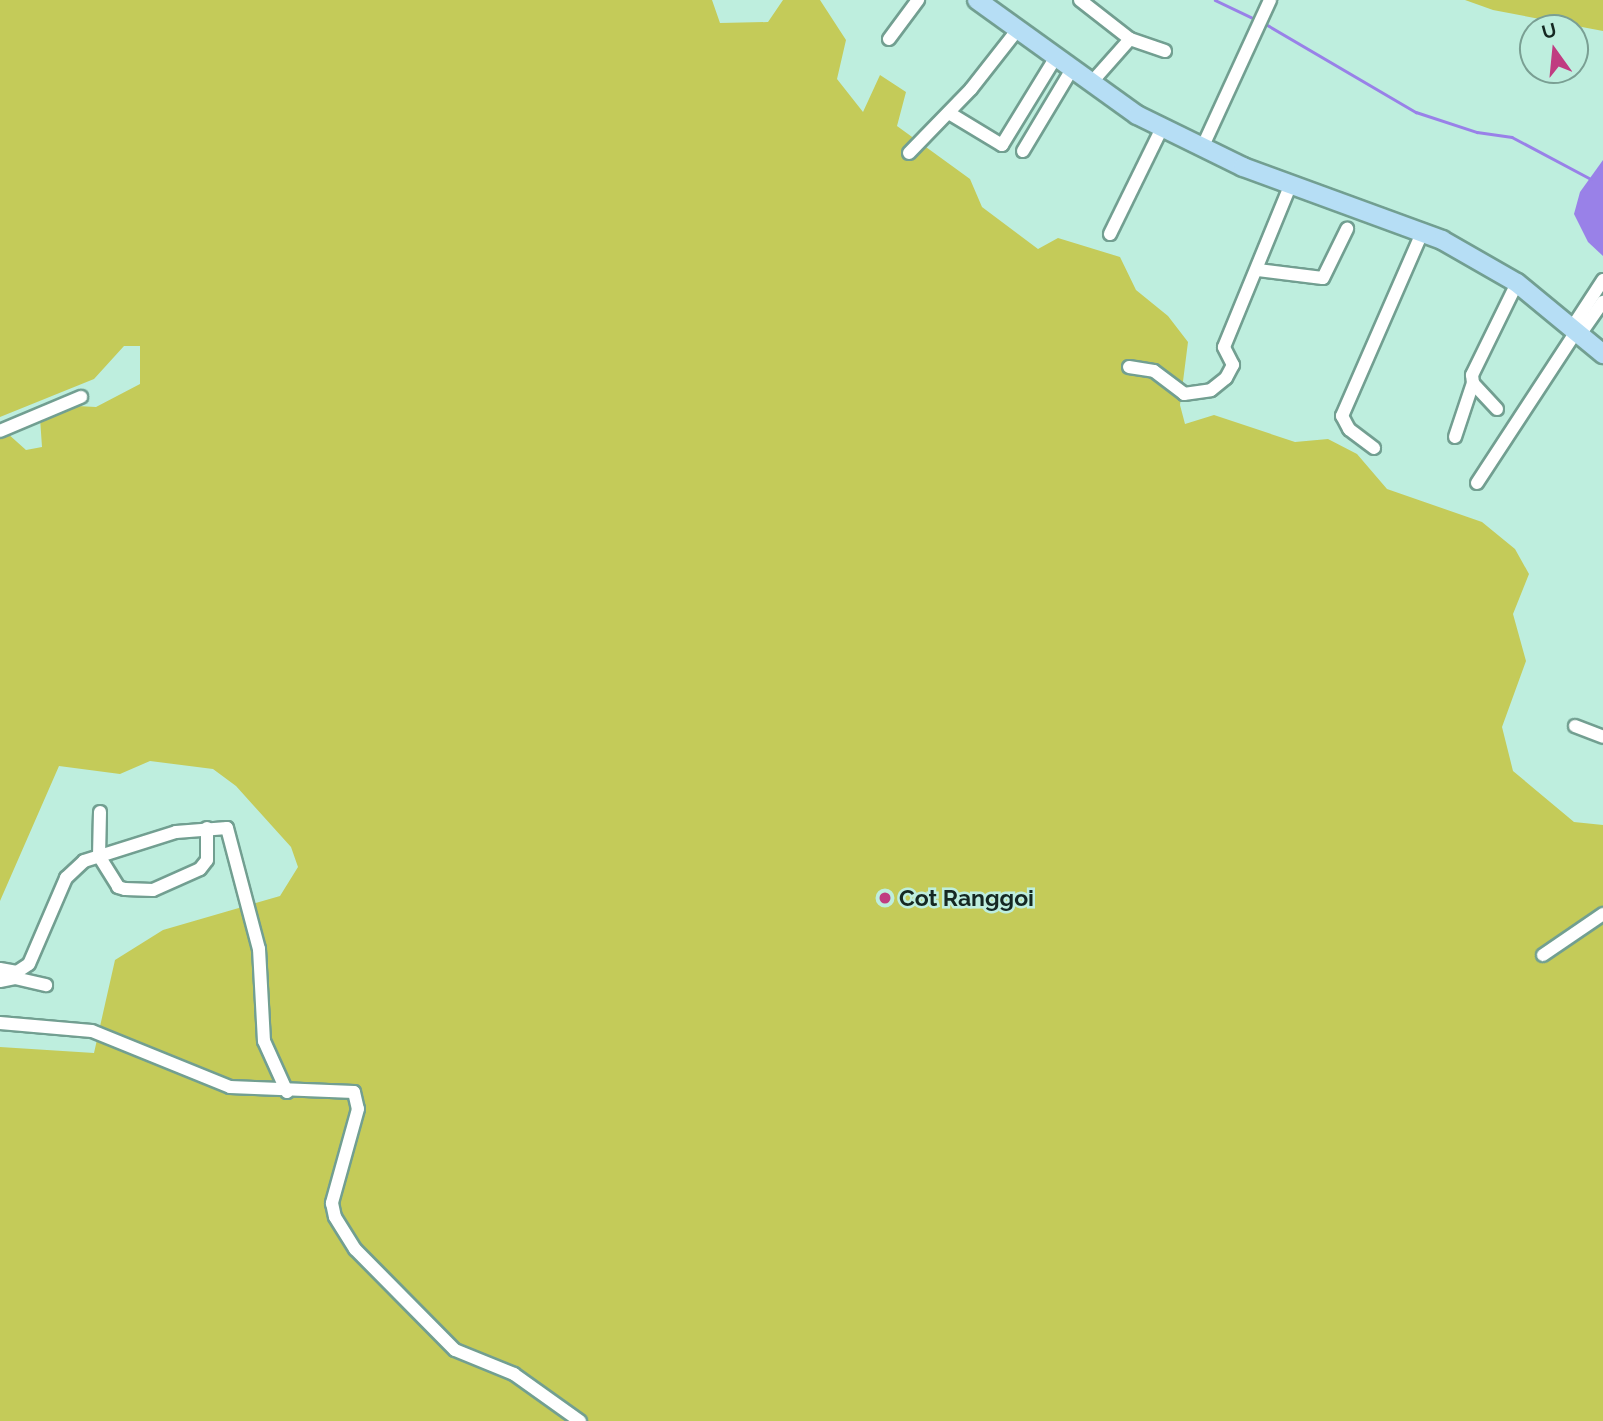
<!DOCTYPE html>
<html>
<head>
<meta charset="utf-8">
<style>
  body { margin:0 }
  #map { position:relative; width:1603px; height:1421px; overflow:hidden; background:#beeede; font-family:Raleway,sans-serif }
  div>[style] { position:absolute }
  .green>* { inset:0; background:#c4cb59 }
  .water>* { inset:0; background:#9981e8 }
  .stream>* { height:2.5px; margin:-1.25px; padding:0 1.25px; transform-origin:1.25px; border-radius:1.25px; background:#9981e8 }
  .roads { filter:drop-shadow(2px 0 #729f91) drop-shadow(-2px 0 #729f91) drop-shadow(0 2px #729f91) drop-shadow(0 -2px #729f91) }
  .minor>* { height:12px; margin:-6px; padding:0 6px; transform-origin:6px; border-radius:6px; background:#fff }
  .highway>* { height:18px; margin:-9px; padding:0 9px; transform-origin:9px; border-radius:9px; background:#b6def5 }
  .dots>* { width:19px; height:19px; translate:-50% -50%; box-sizing:border-box; border:4px solid #beeede; border-radius:50% }
  span { translate:-50% -50%; white-space:nowrap; text-align:center; line-height:1.15; -webkit-text-stroke:5px #beeede; paint-order:stroke }
  .poi-label { font-size:23px; color:#152822; font-weight:700 }
  .left { translate:0 -50%; text-align:left }
  .north { position:absolute; left:1519px; top:14px; width:70px; height:70px; box-sizing:border-box; background:#beeede; border:2px solid #7a9f93; border-radius:50%; rotate:345deg; font-size:19px; font-weight:700; line-height:28px; text-align:center; color:#152822 }
  .north::after { content:''; display:block; margin:auto; width:24px; height:32px; background:#c03c81; clip-path:polygon(50% 0,100% 100%,50% 72%,0 100%) }
</style>
</head>
<body>
<div id="map">
  <div class="green">
    <div style="clip-path:polygon(0 0,712px 0,720px 23px,768px 22px,783px 0,820px 0,846px 40px,837px 79px,863px 112px,880px 75px,906px 92px,897px 126px,970px 179px,982px 207px,1038px 249px,1058px 238px,1120px 257px,1136px 290px,1168px 316px,1188px 342px,1180px 405px,1185px 424px,1214px 415px,1295px 442px,1328px 439px,1357px 454px,1387px 489px,1482px 522px,1515px 549px,1529px 574px,1513px 614px,1526px 661px,1502px 727px,1513px 771px,1574px 822px,1603px 825px,1603px 1421px,0 1421px,0 1047px,94px 1053px,115px 960px,163px 930px,280px 896px,298px 867px,291px 847px,236px 786px,213px 769px,150px 761px,120px 774px,59px 766px,0 901px,0 438px,7px 433px,26px 450px,42px 447px,40px 418px,77px 406px,96px 407px,140px 384px,140px 346px,124px 346px,94px 379px,0 417px)"></div>
    <div style="clip-path:polygon(1465px 0,1603px 0,1603px 31px,1493px 10px)"></div>
  </div>
  <div class="water">
    <div style="clip-path:polygon(1603px 160px,1603px 256px,1588px 242px,1574px 214px,1580px 192px)"></div>
  </div>
  <div class="stream">
    <div style="left:1215px;top:0;width:44px;rotate:25.4deg"></div>
    <div style="left:1264px;top:23px;width:176px;rotate:30.4deg"></div>
    <div style="left:1416px;top:112px;width:64px;rotate:18.2deg"></div>
    <div style="left:1477px;top:132px;width:35px;rotate:8deg"></div>
    <div style="left:1512px;top:137px;width:89px;rotate:28deg"></div>
  </div>
  <div class="roads">
    <div class="minor">
      <div style="left:1080px;top:0;width:63px;rotate:38deg"></div>
      <div style="left:889px;top:39px;width:49px;rotate:-53.4deg"></div>
      <div style="left:1091px;top:83px;width:59px;rotate:-48.4deg"></div>
      <div style="left:1130px;top:39px;width:37px;rotate:19deg"></div>
      <div style="left:949px;top:113px;width:62px;rotate:31.1deg"></div>
      <div style="left:1002px;top:145px;width:103px;rotate:-58.5deg"></div>
      <div style="left:1202px;top:148px;width:163px;rotate:-65.3deg"></div>
      <div style="left:1023px;top:151px;width:96px;rotate:-59.1deg"></div>
      <div style="left:909px;top:153px;width:89px;rotate:-45.9deg"></div>
      <div style="left:971px;top:89px;width:76px;rotate:-51.9deg"></div>
      <div style="left:1110px;top:234px;width:118px;rotate:-63.9deg"></div>
      <div style="left:1258px;top:270px;width:65px;rotate:7deg"></div>
      <div style="left:1323px;top:278px;width:55px;rotate:-63.9deg"></div>
      <div style="left:1573px;top:326px;width:55px;rotate:-56.9deg"></div>
      <div style="left:1581px;top:333px;width:38px;rotate:-55deg"></div>
      <div style="left:1129px;top:367px;width:25px;rotate:9deg"></div>
      <div style="left:1154px;top:371px;width:38px;rotate:37deg"></div>
      <div style="left:1184px;top:394px;width:27px;rotate:-8deg"></div>
      <div style="left:1211px;top:390px;width:19px;rotate:-39deg"></div>
      <div style="left:1226px;top:378px;width:15px;rotate:-62deg"></div>
      <div style="left:1233px;top:365px;width:20px;rotate:-117deg"></div>
      <div style="left:1224px;top:347px;width:176px;rotate:-67.7deg"></div>
      <div style="left:1497px;top:409px;width:35px;rotate:-133deg"></div>
      <div style="left:1473px;top:383px;width:8px;rotate:-97deg"></div>
      <div style="left:1472px;top:375px;width:102px;rotate:-63.9deg"></div>
      <div style="left:0;top:431px;width:88px;rotate:-22.8deg"></div>
      <div style="left:1455px;top:437px;width:57px;rotate:-71.6deg"></div>
      <div style="left:1374px;top:448px;width:31px;rotate:-143deg"></div>
      <div style="left:1349px;top:429px;width:15px;rotate:-118deg"></div>
      <div style="left:1342px;top:416px;width:202px;rotate:-66.4deg"></div>
      <div style="left:1477px;top:483px;width:183px;rotate:-56.8deg"></div>
      <div style="left:1575px;top:726px;width:30px;rotate:21deg"></div>
      <div style="left:100px;top:812px;width:44px;rotate:91.3deg"></div>
      <div style="left:99px;top:856px;width:36px;rotate:58deg"></div>
      <div style="left:118px;top:887px;width:7px;rotate:16deg"></div>
      <div style="left:125px;top:889px;width:28px;rotate:2deg"></div>
      <div style="left:153px;top:890px;width:51px;rotate:-24.1deg"></div>
      <div style="left:200px;top:869px;width:11px;rotate:-52deg"></div>
      <div style="left:207px;top:860px;width:32px;rotate:-90deg"></div>
      <div style="left:1543px;top:955px;width:73px;rotate:-34.3deg"></div>
      <div style="left:0;top:969px;width:17px;rotate:10deg"></div>
      <div style="left:17px;top:972px;width:14px;rotate:-34deg"></div>
      <div style="left:29px;top:964px;width:94px;rotate:-66.7deg"></div>
      <div style="left:66px;top:878px;width:25px;rotate:-43deg"></div>
      <div style="left:84px;top:861px;width:96px;rotate:-17.5deg"></div>
      <div style="left:176px;top:832px;width:51px;rotate:-4.5deg"></div>
      <div style="left:227px;top:828px;width:125px;rotate:75.2deg"></div>
      <div style="left:259px;top:949px;width:92px;rotate:86.9deg"></div>
      <div style="left:264px;top:1041px;width:56px;rotate:65.7deg"></div>
      <div style="left:0;top:981px;width:15px;rotate:-11deg"></div>
      <div style="left:15px;top:978px;width:32px;rotate:13deg"></div>
      <div style="left:0;top:1023px;width:92px;rotate:5deg"></div>
      <div style="left:92px;top:1031px;width:149px;rotate:22.1deg"></div>
      <div style="left:230px;top:1087px;width:124px;rotate:2.3deg"></div>
      <div style="left:354px;top:1092px;width:17px;rotate:77deg"></div>
      <div style="left:358px;top:1109px;width:98px;rotate:105.5deg"></div>
      <div style="left:332px;top:1203px;width:14px;rotate:78deg"></div>
      <div style="left:335px;top:1217px;width:38px;rotate:58deg"></div>
      <div style="left:355px;top:1249px;width:142px;rotate:45.3deg"></div>
      <div style="left:455px;top:1350px;width:64px;rotate:22.1deg"></div>
      <div style="left:514px;top:1374px;width:81px;rotate:35.5deg"></div>
    </div>
    <div class="highway">
      <div style="left:977px;top:0;width:197px;rotate:35.7deg"></div>
      <div style="left:1137px;top:115px;width:118px;rotate:26.1deg"></div>
      <div style="left:1243px;top:167px;width:212px;rotate:20.1deg"></div>
      <div style="left:1442px;top:240px;width:86px;rotate:29.8deg"></div>
      <div style="left:1517px;top:283px;width:112px;rotate:39.5deg"></div>
    </div>
  </div>
  <div class="dots">
    <div style="left:885px;top:898px;background:#c03c81"></div>
  </div>
  <div class="poi-label">
    <span class="left" style="left:899px;top:898px">Cot Ranggoi</span>
  </div>
  <div class="north">U</div>
</div>
</body>
</html>
